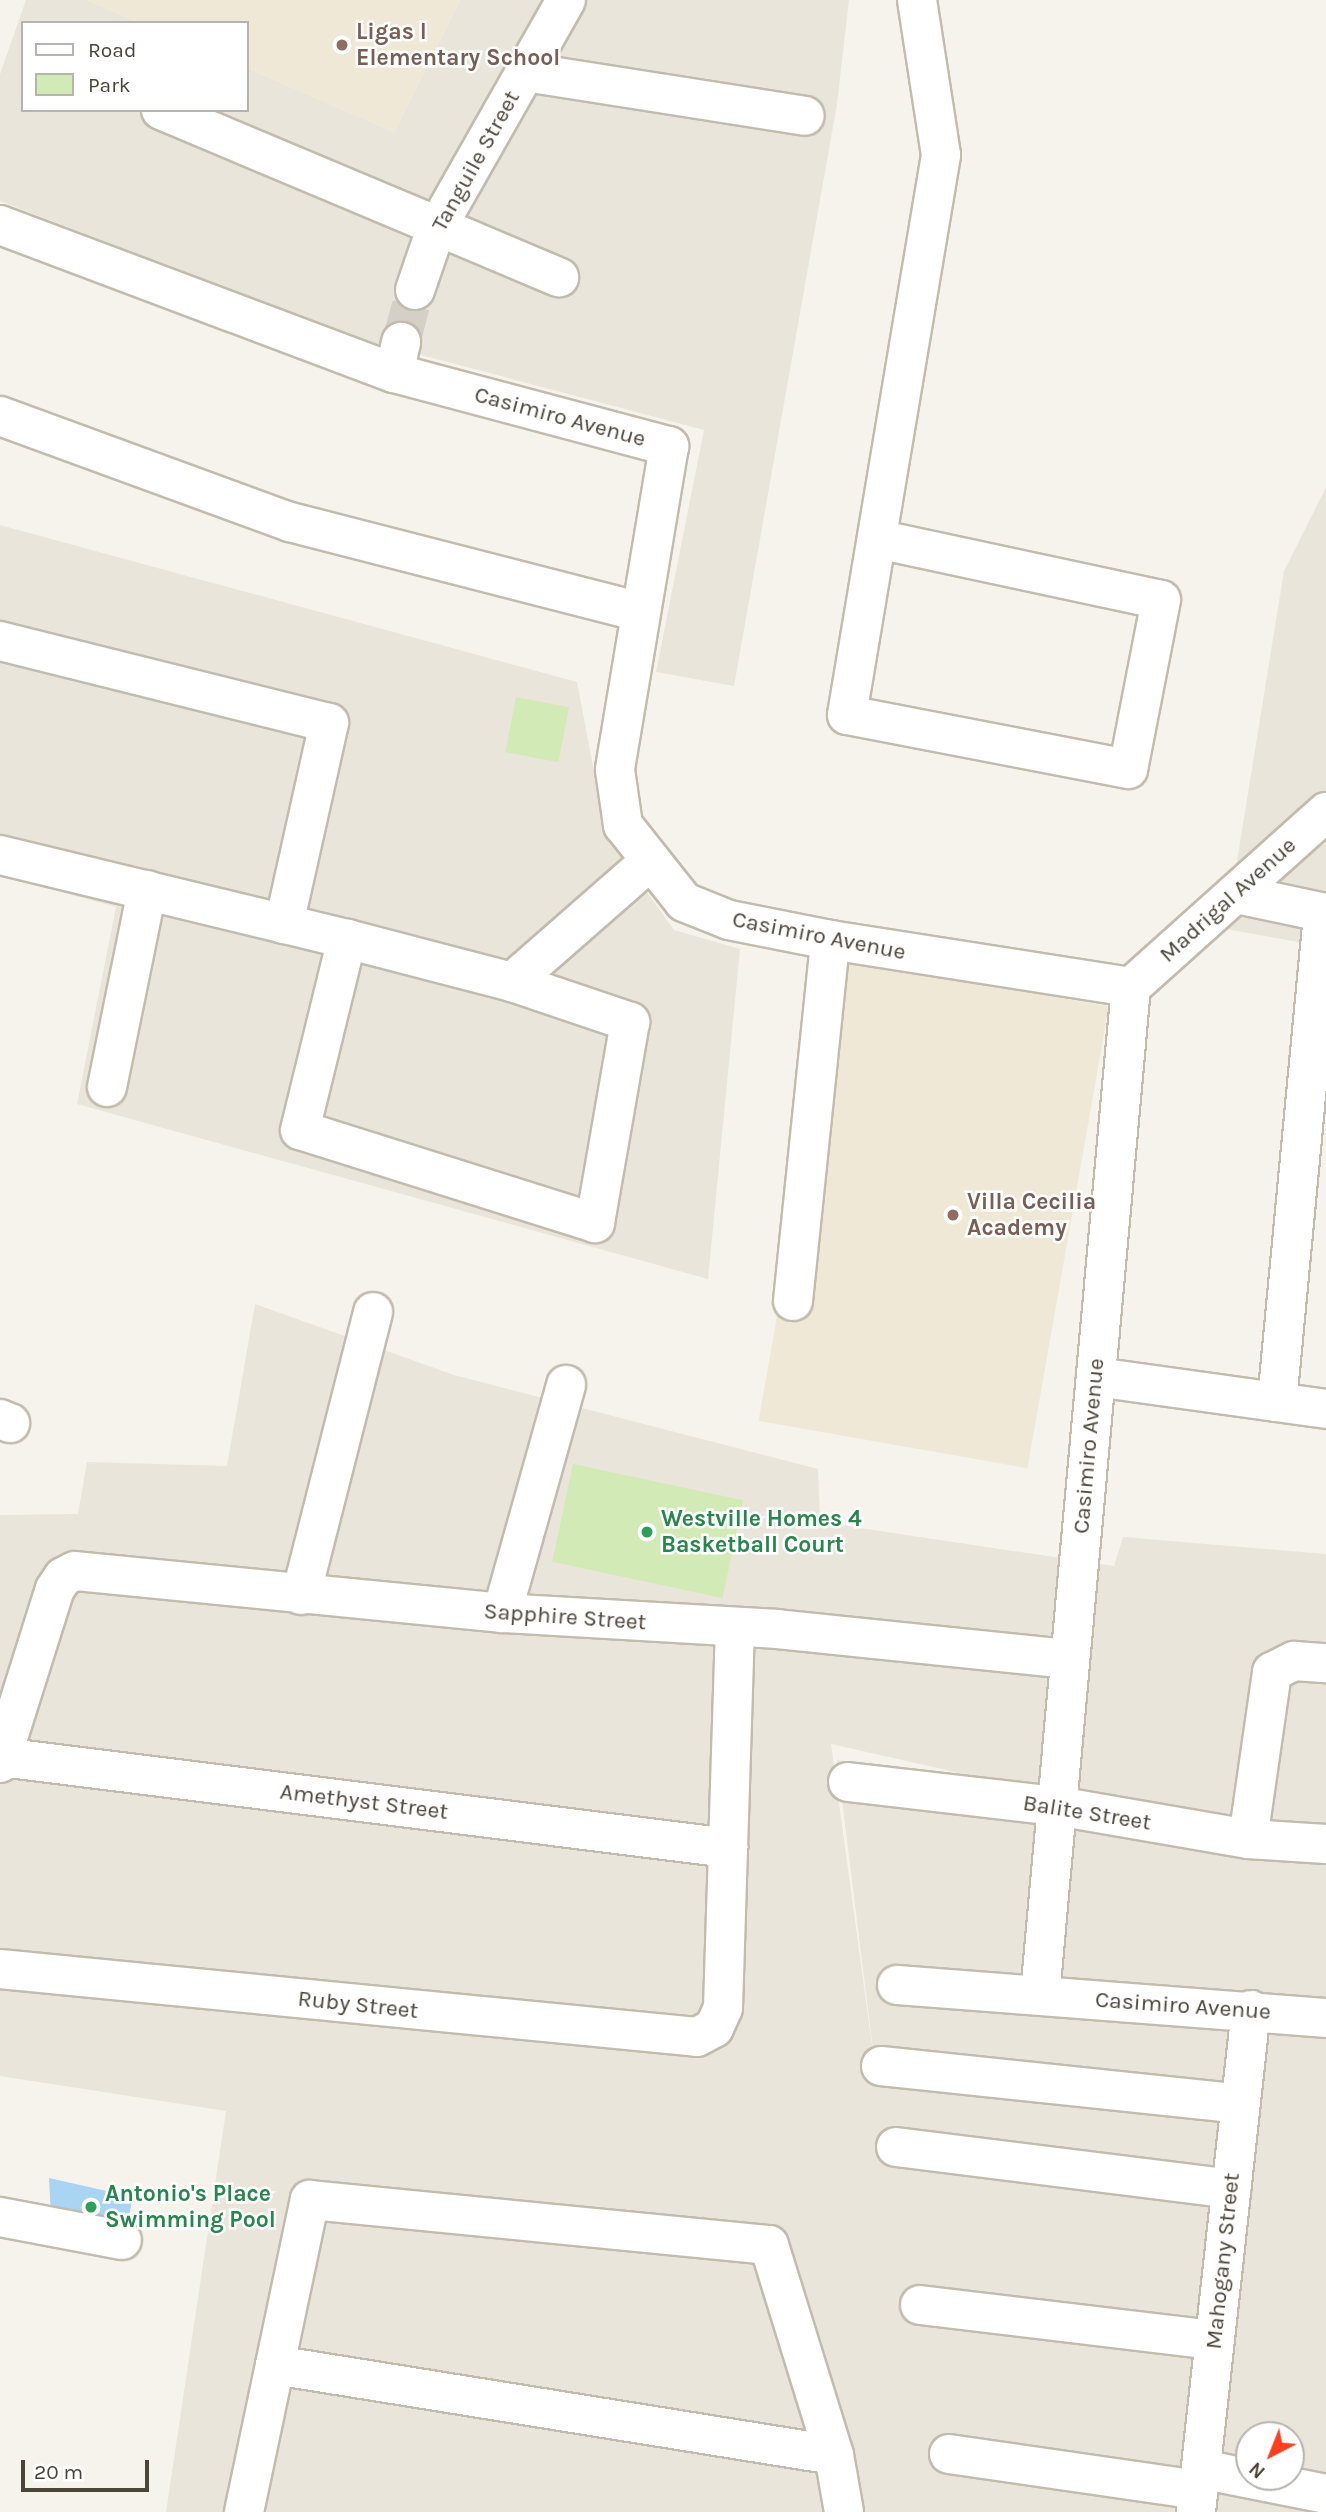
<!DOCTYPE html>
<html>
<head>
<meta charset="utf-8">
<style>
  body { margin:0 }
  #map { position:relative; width:1326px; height:2512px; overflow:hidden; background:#f6f3ec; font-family:Karla,sans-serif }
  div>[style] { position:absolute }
  .residential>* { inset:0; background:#eae5da }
  .education>* { inset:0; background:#efe8d6; transform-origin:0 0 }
  .green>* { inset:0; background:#d2eab5; transform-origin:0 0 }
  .water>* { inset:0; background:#a9d4f2 }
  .minor-tunnel>* { height:38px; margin-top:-19px; transform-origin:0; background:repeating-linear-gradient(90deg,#d4d0c8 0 38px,transparent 0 57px) }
  .roads { filter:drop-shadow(2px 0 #c2bbae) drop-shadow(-2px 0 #c2bbae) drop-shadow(0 2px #c2bbae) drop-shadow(0 -2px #c2bbae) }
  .minor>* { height:38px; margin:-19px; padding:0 19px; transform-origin:19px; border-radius:19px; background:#fff }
  .dots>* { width:19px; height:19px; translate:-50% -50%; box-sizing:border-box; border:4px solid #fff; border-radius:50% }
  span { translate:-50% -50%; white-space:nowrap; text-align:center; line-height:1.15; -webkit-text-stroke:5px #fff; paint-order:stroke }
  .education-label { font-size:23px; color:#785e54; font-weight:700 }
  .left { translate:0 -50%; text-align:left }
  .street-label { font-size:23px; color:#4b4439 }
  .leisure-label { font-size:23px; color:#27864d; font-weight:700 }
  .legend { position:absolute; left:21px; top:21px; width:228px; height:91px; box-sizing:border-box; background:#fff; border:2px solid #b7b4b0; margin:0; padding:9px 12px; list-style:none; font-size:21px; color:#4b4439 }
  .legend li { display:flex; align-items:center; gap:14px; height:35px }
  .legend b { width:35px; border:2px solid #b7b4b0 }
  .north { position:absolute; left:1235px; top:2421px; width:70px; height:70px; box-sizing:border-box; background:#fff; border:2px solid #b7b4b0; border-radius:50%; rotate:222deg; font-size:19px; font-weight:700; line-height:28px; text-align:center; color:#4b4439 }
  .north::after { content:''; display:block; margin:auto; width:24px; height:32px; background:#fc3f1d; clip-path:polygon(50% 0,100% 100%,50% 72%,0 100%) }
  .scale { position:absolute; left:21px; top:2460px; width:128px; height:32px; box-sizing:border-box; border:4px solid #4b4439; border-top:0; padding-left:9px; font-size:21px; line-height:24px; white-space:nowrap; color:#4b4439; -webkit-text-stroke:5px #fff; paint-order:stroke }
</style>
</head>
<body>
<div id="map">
  <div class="residential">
    <div style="clip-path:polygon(26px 0,87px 0,140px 23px,23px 23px,23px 110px,247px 110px,247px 68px,394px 132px,460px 0,849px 0,837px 104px,734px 686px,656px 672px,704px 430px,353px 337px,0 201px,0 74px)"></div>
    <div style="clip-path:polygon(1326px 487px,1326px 947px,1226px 929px,1284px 571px)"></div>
    <div style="clip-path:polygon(0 525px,577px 682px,606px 835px,674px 930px,740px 949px,708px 1279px,77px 1104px,116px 907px,0 875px)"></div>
    <div style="clip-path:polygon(evenodd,255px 1304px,454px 1375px,818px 1469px,820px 1522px,1114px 1566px,1123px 1537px,1326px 1554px,1326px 2512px,166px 2512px,226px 2111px,0 2076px,0 1515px,78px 1514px,87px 1462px,227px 1466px,255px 1304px,831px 1744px,1022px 1787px,837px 1760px,878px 2090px,831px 1744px,255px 1304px,1249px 2435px,1291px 2435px,1291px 2477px,1249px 2477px,1249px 2435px)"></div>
  </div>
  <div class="education">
    <div style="clip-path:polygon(87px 0,460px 0,394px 132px,247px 68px,247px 23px,140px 23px)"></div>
    <div style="left:840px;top:959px;width:273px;height:469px;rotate:10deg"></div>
  </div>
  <div class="green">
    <div style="left:516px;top:697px;width:54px;height:56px;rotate:11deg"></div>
    <div style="left:573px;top:1464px;width:174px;height:100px;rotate:12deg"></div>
  </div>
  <div class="water">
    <div style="clip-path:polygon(49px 2178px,133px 2197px,126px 2229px,51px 2217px)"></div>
  </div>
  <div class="minor-tunnel">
    <div style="left:401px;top:342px;width:54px;rotate:-74.9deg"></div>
  </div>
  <div class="roads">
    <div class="minor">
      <div style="left:525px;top:72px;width:283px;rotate:8.9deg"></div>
      <div style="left:161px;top:110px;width:432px;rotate:22.8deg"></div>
      <div style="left:0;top:225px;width:421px;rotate:20.6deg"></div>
      <div style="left:394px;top:373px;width:285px;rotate:14.9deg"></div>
      <div style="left:669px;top:446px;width:328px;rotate:99.5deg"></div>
      <div style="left:615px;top:770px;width:56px;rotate:81.7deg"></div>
      <div style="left:623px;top:825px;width:98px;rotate:51.6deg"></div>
      <div style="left:684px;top:902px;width:48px;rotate:21.8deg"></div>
      <div style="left:729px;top:920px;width:103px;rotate:11.2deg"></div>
      <div style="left:830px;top:940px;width:305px;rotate:8.9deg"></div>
      <div style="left:1131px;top:987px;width:1012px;rotate:95.16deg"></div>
      <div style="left:415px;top:290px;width:65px;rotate:-71deg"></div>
      <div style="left:436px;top:229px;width:263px;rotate:-60.4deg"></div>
      <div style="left:394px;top:373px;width:32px;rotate:-77deg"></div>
      <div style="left:0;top:416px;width:309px;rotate:20.1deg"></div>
      <div style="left:290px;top:522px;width:362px;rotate:14.4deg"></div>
      <div style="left:877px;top:539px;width:290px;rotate:12.1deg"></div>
      <div style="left:1161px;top:600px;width:172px;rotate:101deg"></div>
      <div style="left:1128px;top:769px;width:286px;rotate:-169.1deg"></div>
      <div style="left:847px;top:715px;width:568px;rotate:-80.47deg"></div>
      <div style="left:941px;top:155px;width:157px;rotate:-98.8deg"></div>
      <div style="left:0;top:641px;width:339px;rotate:14deg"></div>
      <div style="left:329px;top:723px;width:206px;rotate:102.6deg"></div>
      <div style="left:0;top:855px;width:357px;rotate:13.6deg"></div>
      <div style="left:347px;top:939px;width:171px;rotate:14.6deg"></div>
      <div style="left:512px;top:982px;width:125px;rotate:18.7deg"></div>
      <div style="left:630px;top:1022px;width:204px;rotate:99.9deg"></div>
      <div style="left:595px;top:1223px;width:309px;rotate:-162.5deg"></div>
      <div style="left:300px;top:1130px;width:197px;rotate:-76.2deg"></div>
      <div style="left:1236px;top:894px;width:92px;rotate:11.9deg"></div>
      <div style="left:512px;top:982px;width:184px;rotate:-41.2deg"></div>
      <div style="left:1131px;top:987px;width:262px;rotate:-41.9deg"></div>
      <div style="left:107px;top:1087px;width:201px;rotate:-78.5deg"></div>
      <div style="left:793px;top:1301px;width:363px;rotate:-84.1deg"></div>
      <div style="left:1096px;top:1377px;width:232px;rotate:7.9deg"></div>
      <div style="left:1277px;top:1402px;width:491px;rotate:-84.6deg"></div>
      <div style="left:0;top:1419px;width:11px;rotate:22deg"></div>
      <div style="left:301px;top:1595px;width:292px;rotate:-75.7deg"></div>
      <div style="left:502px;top:1613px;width:237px;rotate:-74.3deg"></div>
      <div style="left:1px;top:1757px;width:733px;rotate:7.13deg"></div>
      <div style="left:0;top:1763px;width:182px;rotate:-72.5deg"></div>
      <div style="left:55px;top:1589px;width:14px;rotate:-56deg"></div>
      <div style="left:63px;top:1577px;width:13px;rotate:-27deg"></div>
      <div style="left:75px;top:1571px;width:429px;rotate:5.6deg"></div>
      <div style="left:502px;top:1613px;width:275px;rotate:3.3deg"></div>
      <div style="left:777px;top:1629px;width:294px;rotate:5.9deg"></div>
      <div style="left:848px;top:1782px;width:210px;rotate:6.6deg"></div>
      <div style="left:1057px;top:1806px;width:194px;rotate:9.8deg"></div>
      <div style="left:1248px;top:1839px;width:78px;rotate:3.7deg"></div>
      <div style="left:1248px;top:1839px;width:169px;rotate:-81.8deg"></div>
      <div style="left:1272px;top:1672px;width:25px;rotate:-27deg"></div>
      <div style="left:1294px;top:1661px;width:32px;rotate:4deg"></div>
      <div style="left:0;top:1969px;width:700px;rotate:5.57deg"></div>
      <div style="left:697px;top:2037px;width:19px;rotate:-28deg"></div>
      <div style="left:714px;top:2028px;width:22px;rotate:-66deg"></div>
      <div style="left:723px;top:2008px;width:379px;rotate:-88.2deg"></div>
      <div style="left:897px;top:1985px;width:430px;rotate:4.4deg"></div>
      <div style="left:881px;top:2066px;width:361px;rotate:6deg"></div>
      <div style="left:896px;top:2147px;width:338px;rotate:7.1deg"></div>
      <div style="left:0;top:2217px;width:124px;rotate:10.7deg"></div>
      <div style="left:920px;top:2305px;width:296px;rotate:6.8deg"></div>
      <div style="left:275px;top:2365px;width:566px;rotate:9.15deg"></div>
      <div style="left:949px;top:2454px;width:252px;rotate:8.2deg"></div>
      <div style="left:1201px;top:2469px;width:127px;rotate:11.3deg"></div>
      <div style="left:244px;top:2512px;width:319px;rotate:-78.1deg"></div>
      <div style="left:310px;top:2200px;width:461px;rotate:5.6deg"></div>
      <div style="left:769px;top:2245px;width:220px;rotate:72.8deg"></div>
      <div style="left:834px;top:2455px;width:58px;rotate:80deg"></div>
      <div style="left:1196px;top:2512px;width:505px;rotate:-83.75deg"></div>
    </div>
  </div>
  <div class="dots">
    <div style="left:342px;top:45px;background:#8d6e63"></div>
    <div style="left:953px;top:1215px;background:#8d6e63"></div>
    <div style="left:647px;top:1532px;background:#2e9e5b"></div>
    <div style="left:91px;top:2207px;background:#2e9e5b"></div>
  </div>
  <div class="education-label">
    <span class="left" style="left:356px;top:45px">Ligas I<br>Elementary School</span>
    <span class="left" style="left:967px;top:1215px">Villa Cecilia<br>Academy</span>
  </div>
  <div class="street-label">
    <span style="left:476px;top:161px;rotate:-61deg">Tanguile Street</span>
    <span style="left:560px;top:417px;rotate:15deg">Casimiro Avenue</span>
    <span style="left:1228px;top:900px;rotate:-42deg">Madrigal Avenue</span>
    <span style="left:819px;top:936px;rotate:11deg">Casimiro Avenue</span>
    <span style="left:1089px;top:1446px;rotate:-85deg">Casimiro Avenue</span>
    <span style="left:565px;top:1617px;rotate:4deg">Sapphire Street</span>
    <span style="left:364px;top:1802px;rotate:7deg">Amethyst Street</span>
    <span style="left:1087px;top:1813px;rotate:9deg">Balite Street</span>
    <span style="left:358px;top:2005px;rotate:6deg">Ruby Street</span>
    <span style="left:1183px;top:2006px;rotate:4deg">Casimiro Avenue</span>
    <span style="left:1223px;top:2261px;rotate:-84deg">Mahogany Street</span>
  </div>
  <div class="leisure-label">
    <span class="left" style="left:661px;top:1532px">Westville Homes 4<br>Basketball Court</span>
    <span class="left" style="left:105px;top:2207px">Antonio's Place<br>Swimming Pool</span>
  </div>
  <ul class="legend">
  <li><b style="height:9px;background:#fff"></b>Road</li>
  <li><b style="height:19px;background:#d2eab5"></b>Park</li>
  </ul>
  <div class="north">N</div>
  <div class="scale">20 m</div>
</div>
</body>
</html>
